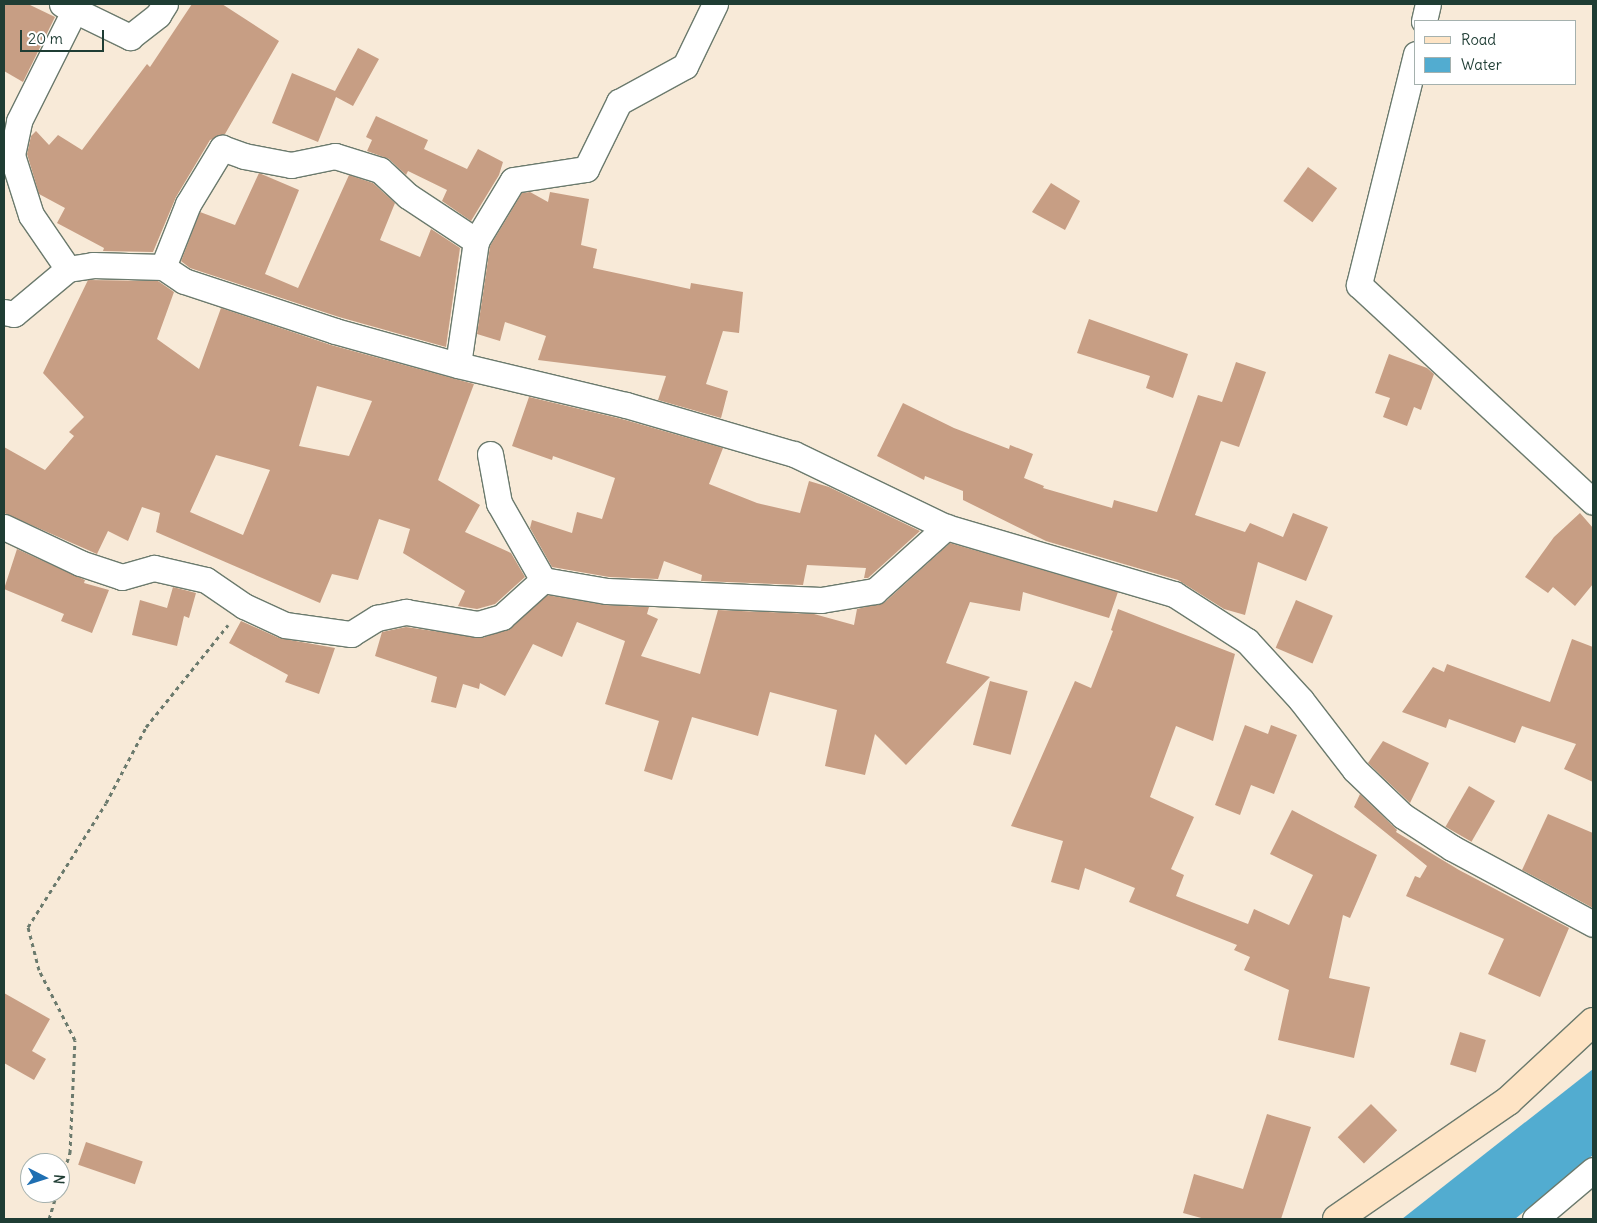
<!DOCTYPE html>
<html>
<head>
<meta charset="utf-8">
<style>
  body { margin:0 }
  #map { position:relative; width:1597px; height:1223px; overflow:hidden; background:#f8ead8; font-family:Delius,sans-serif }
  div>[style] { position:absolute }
  .water>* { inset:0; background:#52acd0 }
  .building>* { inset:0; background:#c79e84; transform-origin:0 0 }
  .path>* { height:3px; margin-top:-1.5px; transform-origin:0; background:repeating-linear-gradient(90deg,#6b7a6d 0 4px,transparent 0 8px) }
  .roads { filter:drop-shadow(1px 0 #6b7a6d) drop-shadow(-1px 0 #6b7a6d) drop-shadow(0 1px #6b7a6d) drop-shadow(0 -1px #6b7a6d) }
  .street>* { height:25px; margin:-12.5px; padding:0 12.5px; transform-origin:12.5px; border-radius:12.5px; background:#fff }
  .secondary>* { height:28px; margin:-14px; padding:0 14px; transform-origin:14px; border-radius:14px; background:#fee4c5 }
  span { translate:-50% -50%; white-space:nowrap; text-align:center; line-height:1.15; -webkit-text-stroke:4px #fff; paint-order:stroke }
  .frame { position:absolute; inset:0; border:5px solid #1f3d34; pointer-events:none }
  .legend { position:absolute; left:1414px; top:20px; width:162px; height:65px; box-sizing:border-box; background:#fff; border:1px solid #a5b1ae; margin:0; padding:6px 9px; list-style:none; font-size:15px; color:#1f3d34 }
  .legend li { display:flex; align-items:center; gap:10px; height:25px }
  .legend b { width:25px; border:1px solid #a5b1ae }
  .north { position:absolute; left:20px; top:1153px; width:50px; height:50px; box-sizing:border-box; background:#fff; border:1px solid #a5b1ae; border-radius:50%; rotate:95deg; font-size:14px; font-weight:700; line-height:20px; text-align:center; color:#1f3d34 }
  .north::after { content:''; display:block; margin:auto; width:18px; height:22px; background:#1f6fb2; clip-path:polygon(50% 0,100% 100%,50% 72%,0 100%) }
  .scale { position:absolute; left:20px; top:30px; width:84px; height:22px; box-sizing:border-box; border:2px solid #1f3d34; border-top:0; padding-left:6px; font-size:15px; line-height:18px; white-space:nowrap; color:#1f3d34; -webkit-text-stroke:4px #fff; paint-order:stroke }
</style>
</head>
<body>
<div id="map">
  <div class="water">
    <div style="clip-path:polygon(1593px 1069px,1593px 1155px,1515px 1219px,1402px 1219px)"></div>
  </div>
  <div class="building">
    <div style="clip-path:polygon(4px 4px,28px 4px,55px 17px,23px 82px,4px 71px)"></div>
    <div style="clip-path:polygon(192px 4px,222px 4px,279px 41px,225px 134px,210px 140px,176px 197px,153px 252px,103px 251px,104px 248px,57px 223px,65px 208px,39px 194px,27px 154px,31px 136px,36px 131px,49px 145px,58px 135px,82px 150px,147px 64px,150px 67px)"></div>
    <div style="clip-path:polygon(358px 48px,379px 59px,353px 106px,336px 97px,318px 142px,272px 123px,292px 73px,335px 91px)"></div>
    <div style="clip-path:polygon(376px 116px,428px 140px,424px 149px,467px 169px,478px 149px,503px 162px,499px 175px,471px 221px,442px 201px,447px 190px,408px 171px,406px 175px,389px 159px,367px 151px,372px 140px,366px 137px)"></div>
    <div style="left:1308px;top:167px;width:36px;height:42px;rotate:36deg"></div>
    <div style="clip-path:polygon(259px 173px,299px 190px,265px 274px,298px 288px,349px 175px,373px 183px,395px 203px,380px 240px,420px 257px,431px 229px,460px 248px,446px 347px,339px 317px,190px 268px,181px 261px,200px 212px,235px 225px)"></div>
    <div style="clip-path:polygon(1051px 183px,1080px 201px,1065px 230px,1032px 212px)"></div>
    <div style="clip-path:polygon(530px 192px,548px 202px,550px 192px,589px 199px,581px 245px,597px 249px,593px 268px,690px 289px,691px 283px,743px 292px,739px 333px,723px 331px,706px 384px,728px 391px,721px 418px,658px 400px,666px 376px,538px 360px,546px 336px,505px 322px,500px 341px,477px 334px,490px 246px,522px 193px)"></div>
    <div style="clip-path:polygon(evenodd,88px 280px,158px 281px,174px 292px,157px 339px,199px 369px,221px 308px,331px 345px,474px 384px,438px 480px,480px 505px,465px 532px,511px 553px,525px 577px,495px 604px,477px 609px,458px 606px,465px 591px,403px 553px,410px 529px,379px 519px,358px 580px,332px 574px,320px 603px,156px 532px,160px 513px,142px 507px,128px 541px,108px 531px,97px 554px,4px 513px,4px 447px,45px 470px,74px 436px,69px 432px,84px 417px,43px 373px,88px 280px,317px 386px,372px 401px,349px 456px,299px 446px,317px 386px,88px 280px,216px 455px,270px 470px,243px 535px,190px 512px,216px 455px)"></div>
    <div style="clip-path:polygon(1089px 319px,1188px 354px,1173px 398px,1146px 388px,1150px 376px,1077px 353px)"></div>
    <div style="clip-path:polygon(1389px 354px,1427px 368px,1434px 374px,1421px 410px,1414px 407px,1407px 426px,1383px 417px,1390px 398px,1375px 393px)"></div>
    <div style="clip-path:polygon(1236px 362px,1266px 372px,1239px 447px,1221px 441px,1195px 515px,1245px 532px,1250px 523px,1283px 537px,1293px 513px,1328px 527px,1306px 581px,1258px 562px,1245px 615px,1224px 609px,1178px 580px,1046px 541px,963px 500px,963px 491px,925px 476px,924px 480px,877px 456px,903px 403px,954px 428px,1009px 449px,1010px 445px,1033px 454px,1024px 478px,1044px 486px,1043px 488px,1112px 508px,1114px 500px,1157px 512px,1198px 395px,1222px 402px)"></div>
    <div style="clip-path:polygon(529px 397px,622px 419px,723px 448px,709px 484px,757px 503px,800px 513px,809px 481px,829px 487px,920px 531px,868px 578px,864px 578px,866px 568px,807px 565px,803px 585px,701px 581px,702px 575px,664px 561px,658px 579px,609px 577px,552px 567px,530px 528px,532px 520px,572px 533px,577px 512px,602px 519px,615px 478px,553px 456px,552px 460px,512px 446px)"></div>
    <div style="clip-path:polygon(1580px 513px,1593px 528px,1593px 584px,1575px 606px,1553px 587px,1548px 593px,1525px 577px,1554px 537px)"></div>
    <div style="clip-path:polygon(950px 543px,1118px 592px,1109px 618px,1023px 592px,1020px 611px,970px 602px,946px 663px,990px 677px,906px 765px,875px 734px,865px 775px,825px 766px,837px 710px,770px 692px,758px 736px,692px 717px,672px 780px,644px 771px,659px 721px,605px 704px,625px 641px,577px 622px,562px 657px,533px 644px,505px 696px,480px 683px,479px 689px,463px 684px,456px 708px,431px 702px,437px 677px,375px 656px,382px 632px,406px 627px,482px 638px,511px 628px,547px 595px,605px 605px,649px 607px,647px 614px,658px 619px,641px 656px,700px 674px,718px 610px,814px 614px,854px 625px,857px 609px,885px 602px)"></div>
    <div style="clip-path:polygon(17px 549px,85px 580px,84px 583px,109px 590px,92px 633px,61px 621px,64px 614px,4px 589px)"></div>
    <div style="clip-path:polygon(173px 587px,196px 593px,189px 618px,184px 616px,177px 646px,132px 635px,140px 600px,167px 608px)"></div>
    <div style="left:1296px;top:600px;width:40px;height:52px;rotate:23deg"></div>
    <div style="clip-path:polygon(1118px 609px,1235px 654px,1213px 741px,1176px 726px,1150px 797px,1194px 817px,1171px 869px,1184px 875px,1176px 896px,1248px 924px,1254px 909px,1289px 925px,1313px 875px,1270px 854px,1292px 810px,1377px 855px,1350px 918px,1343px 915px,1329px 978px,1370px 987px,1354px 1058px,1278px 1040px,1289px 990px,1244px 970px,1250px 957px,1234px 950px,1237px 945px,1129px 902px,1135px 888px,1085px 868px,1079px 890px,1051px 882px,1063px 841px,1011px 826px,1075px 681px,1091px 688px,1113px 631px,1111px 630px)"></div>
    <div style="clip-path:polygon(241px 621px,279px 638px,335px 648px,319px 694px,285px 682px,288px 675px,229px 643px)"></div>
    <div style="clip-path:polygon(1572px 639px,1593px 647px,1593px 782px,1564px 769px,1576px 744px,1522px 726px,1515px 743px,1449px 719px,1446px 728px,1402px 712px,1433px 667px,1444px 672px,1447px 664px,1550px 702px)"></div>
    <div style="left:990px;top:681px;width:39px;height:66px;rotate:15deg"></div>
    <div style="clip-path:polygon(1245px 725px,1268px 734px,1271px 725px,1297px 735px,1274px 794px,1251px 785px,1240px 815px,1215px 805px)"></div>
    <div style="clip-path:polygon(1383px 741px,1429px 763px,1410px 803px,1368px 763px)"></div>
    <div style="left:1469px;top:786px;width:30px;height:47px;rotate:30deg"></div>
    <div style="clip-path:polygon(1360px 794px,1397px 830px,1396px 832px,1459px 870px,1569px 928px,1540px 997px,1488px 974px,1504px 939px,1406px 896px,1415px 876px,1420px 878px,1427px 866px,1354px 807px)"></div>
    <div style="clip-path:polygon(1548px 814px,1593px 833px,1593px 908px,1522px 870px)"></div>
    <div style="clip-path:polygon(4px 993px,50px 1019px,32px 1051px,46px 1059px,34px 1080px,4px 1063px)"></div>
    <div style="left:1460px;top:1032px;width:27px;height:34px;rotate:17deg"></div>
    <div style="left:1371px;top:1104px;width:37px;height:47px;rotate:45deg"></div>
    <div style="clip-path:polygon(1267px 1114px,1311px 1127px,1281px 1219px,1205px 1219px,1183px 1213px,1194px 1174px,1243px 1189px)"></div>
    <div style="left:86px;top:1142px;width:60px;height:24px;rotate:19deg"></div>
  </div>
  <div class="path">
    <div style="left:60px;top:1185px;width:34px;rotate:-73deg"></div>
    <div style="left:70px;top:1153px;width:113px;rotate:-87.5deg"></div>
    <div style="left:75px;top:1040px;width:79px;rotate:-117.2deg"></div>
    <div style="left:39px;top:970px;width:44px;rotate:-104.3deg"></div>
    <div style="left:28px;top:927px;width:146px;rotate:-57.8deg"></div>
    <div style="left:106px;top:803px;width:86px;rotate:-62.2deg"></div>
    <div style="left:146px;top:727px;width:131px;rotate:-51.2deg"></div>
    <div style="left:49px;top:1219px;width:27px;rotate:-73deg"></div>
  </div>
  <div class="roads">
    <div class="street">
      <div style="left:62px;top:4px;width:76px;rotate:25.9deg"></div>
      <div style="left:130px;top:37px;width:36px;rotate:-38deg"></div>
      <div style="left:158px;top:15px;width:13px;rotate:-58deg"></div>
      <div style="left:1424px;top:21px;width:17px;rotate:-77deg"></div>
      <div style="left:1416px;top:54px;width:238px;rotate:103.9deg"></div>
      <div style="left:1359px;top:285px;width:319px;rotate:42.8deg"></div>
      <div style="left:476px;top:241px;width:71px;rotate:-58.8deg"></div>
      <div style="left:513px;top:180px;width:74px;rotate:-8.6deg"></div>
      <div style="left:586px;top:169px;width:75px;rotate:-63.8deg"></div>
      <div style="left:619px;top:102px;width:75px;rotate:-28.6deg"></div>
      <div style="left:685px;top:66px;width:69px;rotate:-64.2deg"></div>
      <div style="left:163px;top:267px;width:68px;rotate:-68.4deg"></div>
      <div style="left:188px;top:204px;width:66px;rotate:-58.7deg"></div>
      <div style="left:222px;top:148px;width:23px;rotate:20deg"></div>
      <div style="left:244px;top:156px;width:48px;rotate:10.8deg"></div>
      <div style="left:291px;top:165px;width:45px;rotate:-11.6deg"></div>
      <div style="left:335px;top:156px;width:47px;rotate:17.3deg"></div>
      <div style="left:380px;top:170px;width:38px;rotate:43deg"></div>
      <div style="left:408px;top:196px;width:82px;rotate:33.5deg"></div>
      <div style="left:476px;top:241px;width:125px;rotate:98.3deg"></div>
      <div style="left:68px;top:269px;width:65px;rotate:-124.4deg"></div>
      <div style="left:31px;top:215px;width:63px;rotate:-107.6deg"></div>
      <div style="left:12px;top:155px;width:35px;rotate:-78deg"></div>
      <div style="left:19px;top:121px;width:123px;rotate:-63.4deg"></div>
      <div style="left:4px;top:312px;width:10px;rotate:11deg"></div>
      <div style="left:14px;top:314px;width:70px;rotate:-39.8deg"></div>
      <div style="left:68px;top:269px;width:25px;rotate:-9deg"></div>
      <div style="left:93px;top:265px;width:70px;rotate:1.6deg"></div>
      <div style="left:163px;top:267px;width:25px;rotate:34deg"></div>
      <div style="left:184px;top:281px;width:159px;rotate:18.3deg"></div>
      <div style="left:335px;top:331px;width:128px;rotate:15.5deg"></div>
      <div style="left:458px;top:365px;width:173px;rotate:13.4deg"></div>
      <div style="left:626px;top:405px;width:175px;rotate:16.3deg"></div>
      <div style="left:794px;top:454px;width:169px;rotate:25.7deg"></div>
      <div style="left:946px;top:527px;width:238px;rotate:16.4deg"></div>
      <div style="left:1174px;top:594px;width:87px;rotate:32.8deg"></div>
      <div style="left:1247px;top:641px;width:80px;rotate:47.5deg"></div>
      <div style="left:1301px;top:700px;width:88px;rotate:52.4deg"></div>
      <div style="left:1355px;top:770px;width:66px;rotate:43.8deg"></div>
      <div style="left:1403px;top:816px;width:59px;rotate:33.1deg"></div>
      <div style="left:1452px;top:848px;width:160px;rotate:28.3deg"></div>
      <div style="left:490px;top:454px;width:50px;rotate:79.6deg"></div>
      <div style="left:499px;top:503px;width:89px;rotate:60.3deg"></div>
      <div style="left:4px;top:527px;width:84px;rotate:25.3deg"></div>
      <div style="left:80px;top:563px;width:44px;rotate:18.4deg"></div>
      <div style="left:122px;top:577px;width:33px;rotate:-16deg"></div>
      <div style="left:154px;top:568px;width:53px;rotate:13deg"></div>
      <div style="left:206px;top:580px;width:46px;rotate:34.4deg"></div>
      <div style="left:244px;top:606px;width:45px;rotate:24.9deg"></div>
      <div style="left:285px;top:625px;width:67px;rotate:7.8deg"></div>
      <div style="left:351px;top:634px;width:31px;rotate:-32deg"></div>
      <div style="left:377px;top:618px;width:30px;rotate:-12deg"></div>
      <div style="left:406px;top:612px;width:73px;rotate:9.5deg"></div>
      <div style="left:478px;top:624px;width:25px;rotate:-16deg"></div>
      <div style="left:502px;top:617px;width:55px;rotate:-42.1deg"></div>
      <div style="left:543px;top:580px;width:65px;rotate:9.8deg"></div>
      <div style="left:607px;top:591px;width:214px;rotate:2.4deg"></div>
      <div style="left:821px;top:600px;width:55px;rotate:-9.5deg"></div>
      <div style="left:875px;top:591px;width:96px;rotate:-42deg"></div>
      <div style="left:1535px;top:1219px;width:76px;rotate:-40.2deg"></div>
    </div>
    <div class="secondary">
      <div style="left:1337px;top:1219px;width:208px;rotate:-34.6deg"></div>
      <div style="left:1508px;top:1101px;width:116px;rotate:-42.9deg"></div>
    </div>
  </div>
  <div class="frame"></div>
  <ul class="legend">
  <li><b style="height:6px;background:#fee4c5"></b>Road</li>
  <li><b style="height:14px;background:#52acd0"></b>Water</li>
  </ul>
  <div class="north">N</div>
  <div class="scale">20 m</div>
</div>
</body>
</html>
